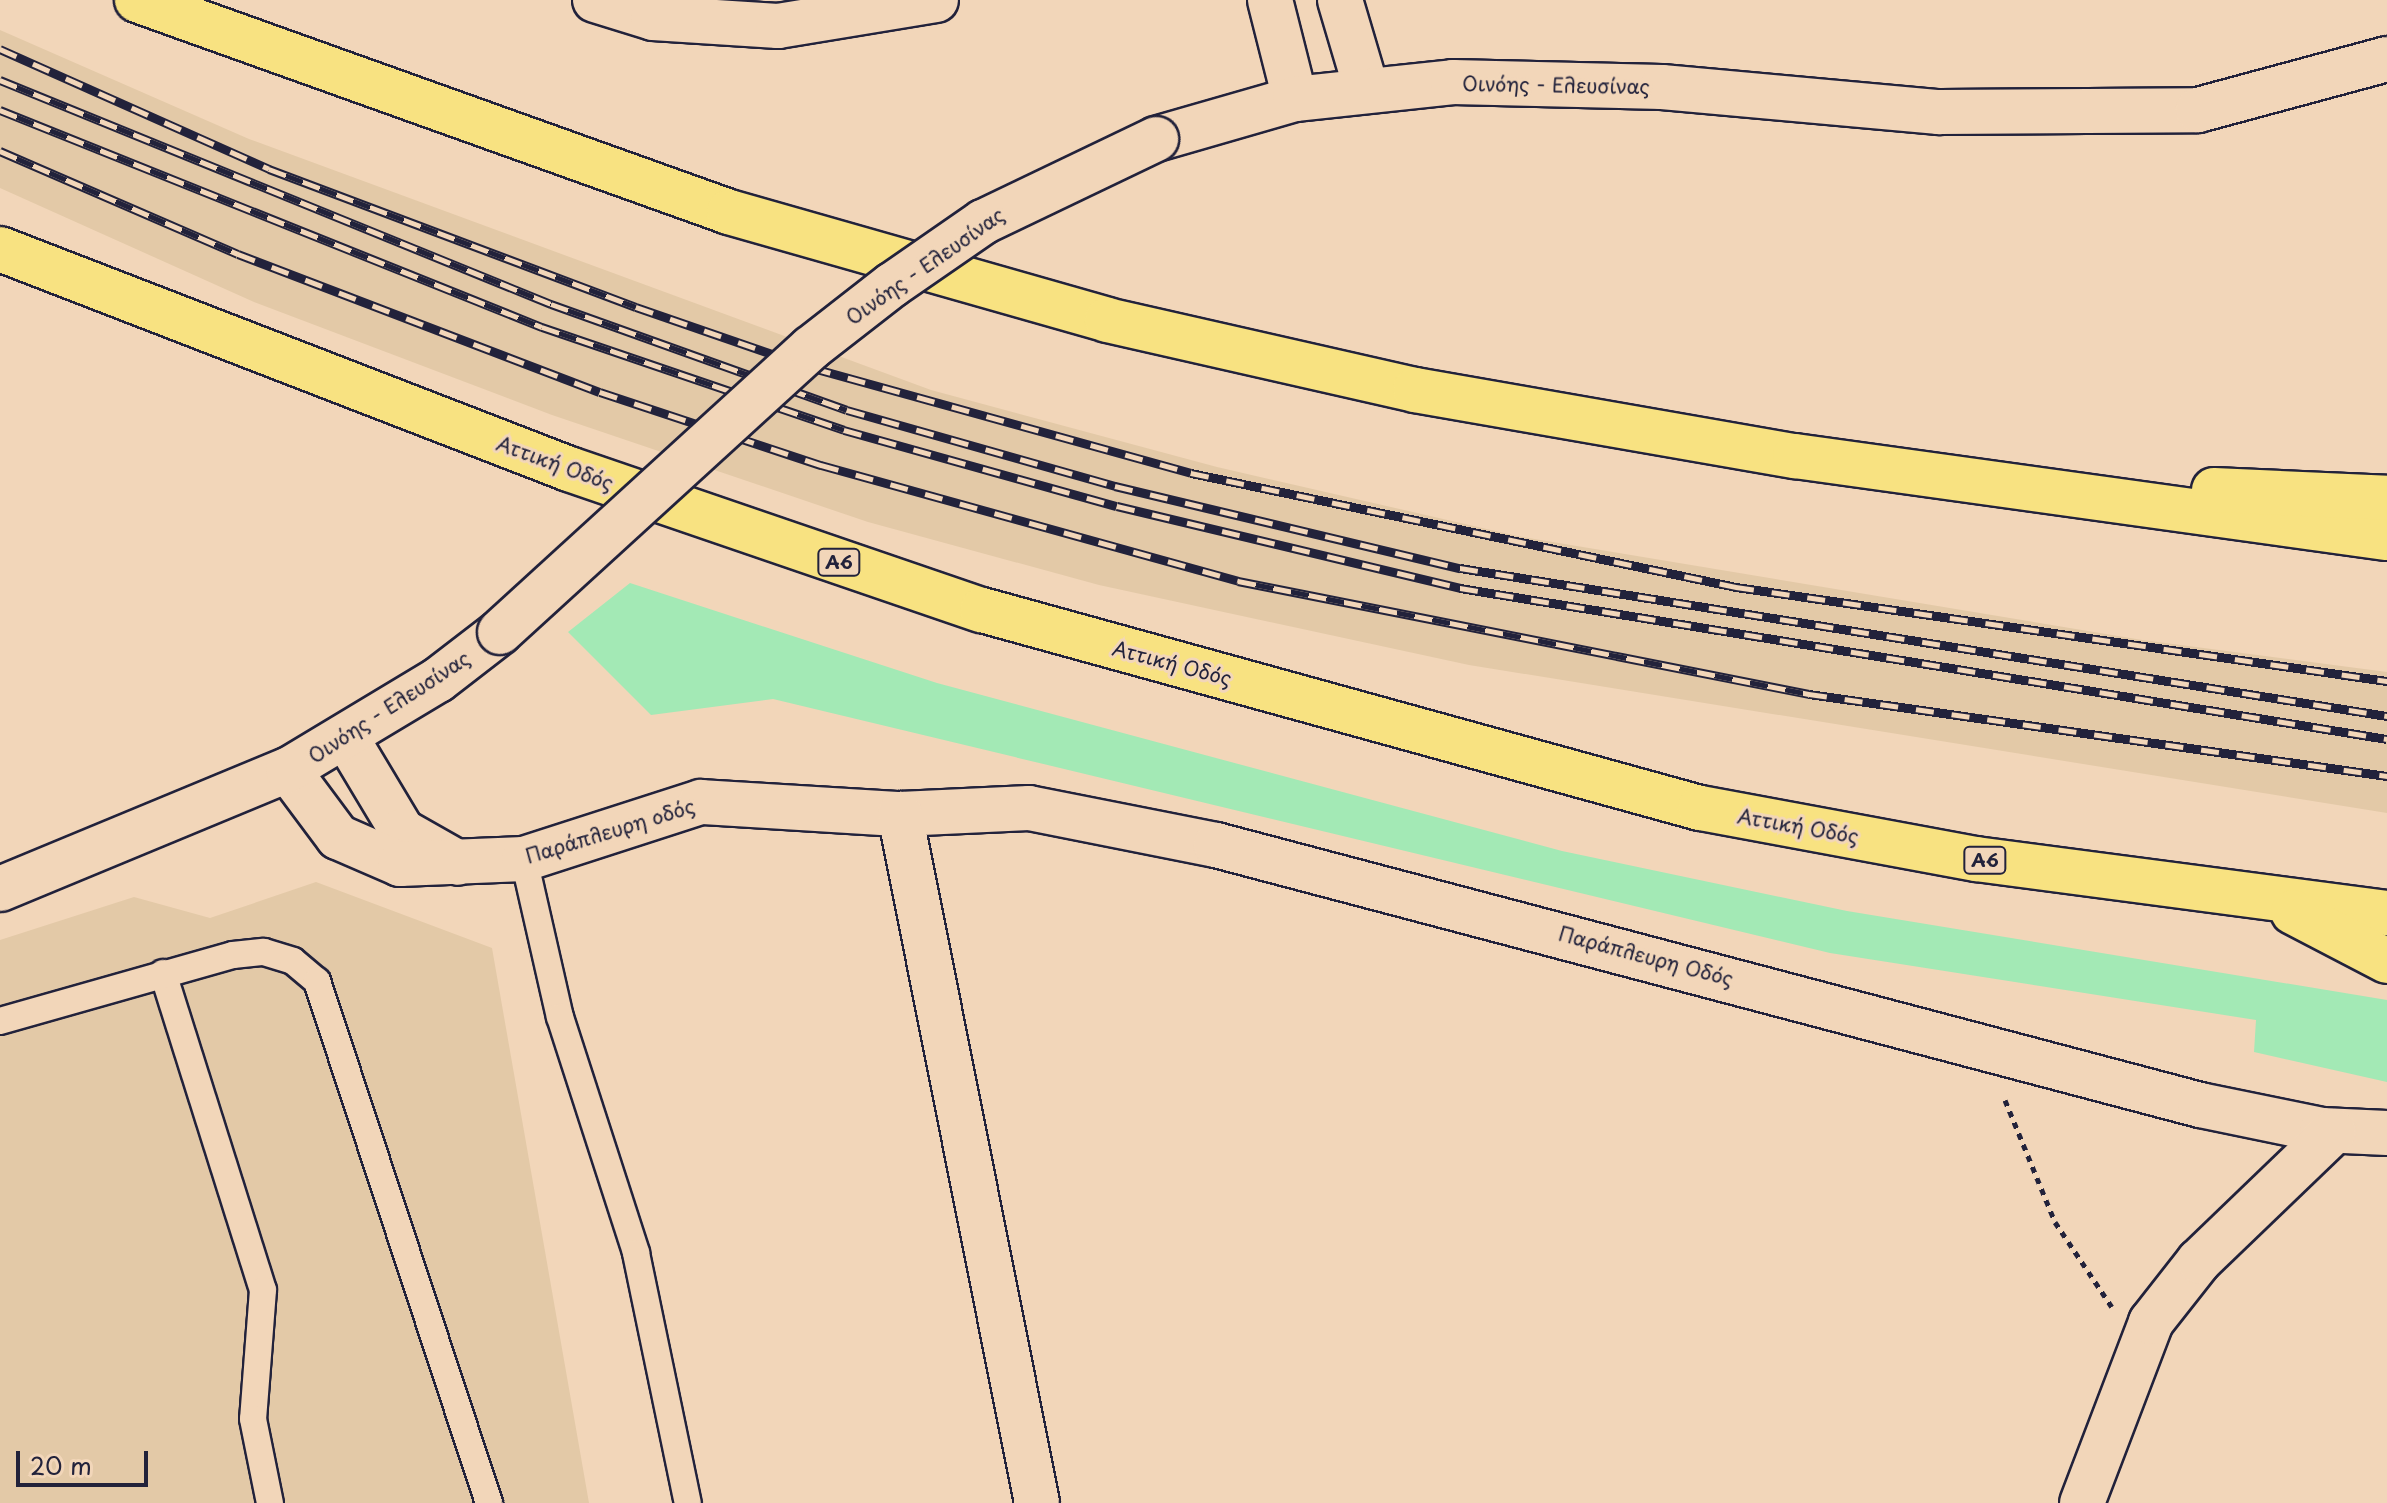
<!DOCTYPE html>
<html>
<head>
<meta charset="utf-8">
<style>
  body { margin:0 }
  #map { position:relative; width:2387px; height:1503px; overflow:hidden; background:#f2d6b9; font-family:"Playpen Sans",sans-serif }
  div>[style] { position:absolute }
  .built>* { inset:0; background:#e3c9a7 }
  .green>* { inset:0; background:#a3e9b5 }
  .path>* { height:5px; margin-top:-2.5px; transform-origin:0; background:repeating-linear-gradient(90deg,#22223b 0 6px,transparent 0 12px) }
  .roads { filter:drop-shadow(2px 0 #22223b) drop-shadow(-2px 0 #22223b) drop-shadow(0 2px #22223b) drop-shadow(0 -2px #22223b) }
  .lane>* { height:26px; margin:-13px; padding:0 13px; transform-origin:13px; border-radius:13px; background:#f2d6b9 }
  .street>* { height:44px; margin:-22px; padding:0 22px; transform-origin:22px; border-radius:22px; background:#f2d6b9 }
  .secondary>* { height:44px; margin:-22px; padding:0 22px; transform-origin:22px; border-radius:22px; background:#f2d6b9 }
  .highway>* { height:44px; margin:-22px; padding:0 22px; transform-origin:22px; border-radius:22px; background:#f8e281 }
  .rail>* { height:9px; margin-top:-4.5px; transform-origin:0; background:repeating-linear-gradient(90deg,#f2d6b9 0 18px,#22223b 0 36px); box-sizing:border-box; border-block:2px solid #22223b }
  .bridges { filter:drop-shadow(2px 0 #22223b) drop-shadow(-2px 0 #22223b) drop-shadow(0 2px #22223b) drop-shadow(0 -2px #22223b) }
  .secondary-bridge>* { height:44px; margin:-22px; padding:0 22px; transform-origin:22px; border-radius:22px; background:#f2d6b9 }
  span { translate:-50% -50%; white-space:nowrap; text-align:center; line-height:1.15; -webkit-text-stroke:6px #f2d6b9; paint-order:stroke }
  .shield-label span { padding:2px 6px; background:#f2d6b9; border:2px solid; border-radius:6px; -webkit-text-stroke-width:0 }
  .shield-label { font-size:18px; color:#22223b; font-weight:700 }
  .street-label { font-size:20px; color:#22223b }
  .scale { position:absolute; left:16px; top:1451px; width:132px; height:36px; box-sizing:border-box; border:4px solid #22223b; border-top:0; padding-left:10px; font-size:24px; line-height:28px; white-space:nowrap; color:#22223b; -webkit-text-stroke:6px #f2d6b9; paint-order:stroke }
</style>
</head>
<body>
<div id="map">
  <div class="built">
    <div style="clip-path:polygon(0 30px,249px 139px,931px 390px,1217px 467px,1517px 536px,2142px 640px,2387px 672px,2387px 813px,1469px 665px,1099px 585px,868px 522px,552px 415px,254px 302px,0 188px)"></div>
    <div style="clip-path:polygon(316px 882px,492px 948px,589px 1503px,0 1503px,0 940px,134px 897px,210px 918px)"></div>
  </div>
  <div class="green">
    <div style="clip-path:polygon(630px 583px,937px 683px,1562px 851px,1847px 911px,2387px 1000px,2387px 1082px,2254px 1052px,2256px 1020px,1830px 953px,773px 699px,651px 715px,568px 632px)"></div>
  </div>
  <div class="path">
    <div style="left:2005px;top:1100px;width:132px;rotate:67.7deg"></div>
    <div style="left:2055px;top:1222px;width:102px;rotate:56.2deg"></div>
  </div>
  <div class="roads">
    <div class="lane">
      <div style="left:524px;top:859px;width:162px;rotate:77.2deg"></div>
      <div style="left:560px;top:1017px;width:248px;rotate:72.1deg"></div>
      <div style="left:636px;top:1253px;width:255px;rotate:78.3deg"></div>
      <div style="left:163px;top:973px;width:332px;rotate:72.5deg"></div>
      <div style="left:263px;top:1290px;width:129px;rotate:94.4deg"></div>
      <div style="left:253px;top:1419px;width:86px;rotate:78.6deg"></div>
      <div style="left:0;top:1021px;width:242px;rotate:-15.8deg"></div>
      <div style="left:233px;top:955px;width:31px;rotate:-6deg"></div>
      <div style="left:264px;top:952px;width:30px;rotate:17deg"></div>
      <div style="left:293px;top:961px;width:31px;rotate:40deg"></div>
      <div style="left:317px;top:981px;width:550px;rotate:71.76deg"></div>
    </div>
    <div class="street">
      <div style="left:900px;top:814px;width:129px;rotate:-2.7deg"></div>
      <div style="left:1029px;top:808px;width:191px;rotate:11.2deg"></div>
      <div style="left:1216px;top:845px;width:1018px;rotate:14.8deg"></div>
      <div style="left:2200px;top:1105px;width:125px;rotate:11.6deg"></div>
      <div style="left:2322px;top:1130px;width:65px;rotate:2.6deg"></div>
      <div style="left:2082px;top:1503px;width:194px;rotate:-69.1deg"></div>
      <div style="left:2151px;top:1322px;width:78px;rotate:-51.8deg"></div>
      <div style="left:2199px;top:1261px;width:187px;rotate:-43.9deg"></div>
    </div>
    <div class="secondary">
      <div style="left:595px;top:0;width:61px;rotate:17.2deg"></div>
      <div style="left:653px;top:18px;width:125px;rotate:3.7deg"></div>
      <div style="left:778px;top:26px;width:160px;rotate:-9.3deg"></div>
      <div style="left:1270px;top:0;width:102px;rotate:75.8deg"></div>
      <div style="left:1340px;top:0;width:92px;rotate:73.5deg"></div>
      <div style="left:1156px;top:139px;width:145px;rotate:-16.1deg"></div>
      <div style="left:1295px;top:99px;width:159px;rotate:-6.1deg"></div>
      <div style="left:1453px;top:82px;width:209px;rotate:1.4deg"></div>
      <div style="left:1662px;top:87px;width:278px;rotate:5.2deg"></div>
      <div style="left:1939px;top:112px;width:259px;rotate:-0.4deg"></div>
      <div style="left:2198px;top:110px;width:196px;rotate:-15.1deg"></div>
      <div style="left:347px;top:739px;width:107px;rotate:59.1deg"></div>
      <div style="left:402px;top:831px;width:64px;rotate:29.7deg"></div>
      <div style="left:288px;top:770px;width:84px;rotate:53.3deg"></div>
      <div style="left:338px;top:837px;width:68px;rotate:23.5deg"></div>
      <div style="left:400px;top:864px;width:124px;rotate:-2.3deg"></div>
      <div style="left:524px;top:859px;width:186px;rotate:-17.9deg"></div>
      <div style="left:701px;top:802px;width:199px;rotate:3.5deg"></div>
      <div style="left:900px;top:814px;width:702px;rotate:78.75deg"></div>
      <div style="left:0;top:889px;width:312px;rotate:-22.5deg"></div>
      <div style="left:288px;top:770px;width:175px;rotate:-31deg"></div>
      <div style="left:438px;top:680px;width:78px;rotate:-37.7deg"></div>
    </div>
    <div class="highway">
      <div style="left:137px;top:0;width:629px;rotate:19.7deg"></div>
      <div style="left:729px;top:212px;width:393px;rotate:15.9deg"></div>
      <div style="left:1107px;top:320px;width:316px;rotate:12.8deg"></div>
      <div style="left:1415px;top:390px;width:386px;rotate:9.9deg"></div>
      <div style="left:1795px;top:456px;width:598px;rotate:7.89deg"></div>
      <div style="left:0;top:249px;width:610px;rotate:21.14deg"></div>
      <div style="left:569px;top:469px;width:436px;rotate:18.9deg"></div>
      <div style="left:982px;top:610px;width:745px;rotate:15.42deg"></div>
      <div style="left:1700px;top:808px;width:281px;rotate:10.5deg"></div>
      <div style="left:1976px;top:859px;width:415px;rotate:7.5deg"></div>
      <div style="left:2214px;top:490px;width:173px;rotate:2.6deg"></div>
      <div style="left:2293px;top:912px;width:106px;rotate:27.5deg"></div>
    </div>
  </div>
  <div class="rail">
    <div style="left:0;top:49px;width:295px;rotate:24deg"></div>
    <div style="left:269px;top:169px;width:392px;rotate:20.6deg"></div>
    <div style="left:636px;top:307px;width:187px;rotate:19deg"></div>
    <div style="left:813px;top:368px;width:392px;rotate:15.5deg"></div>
    <div style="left:1191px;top:473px;width:557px;rotate:11.81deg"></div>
    <div style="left:1736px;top:587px;width:658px;rotate:8.22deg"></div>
    <div style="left:0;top:80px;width:595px;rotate:22.12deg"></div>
    <div style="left:551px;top:304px;width:314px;rotate:19.7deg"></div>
    <div style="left:847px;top:410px;width:279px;rotate:15.8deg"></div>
    <div style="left:1115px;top:486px;width:355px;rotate:13.4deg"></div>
    <div style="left:1460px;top:568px;width:939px;rotate:9.07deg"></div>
    <div style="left:0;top:110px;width:584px;rotate:21.82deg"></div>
    <div style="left:542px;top:327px;width:319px;rotate:18.8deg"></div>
    <div style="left:844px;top:430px;width:283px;rotate:15.6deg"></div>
    <div style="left:1117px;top:506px;width:353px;rotate:13.4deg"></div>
    <div style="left:1460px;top:588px;width:939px;rotate:9.25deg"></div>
    <div style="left:0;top:151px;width:259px;rotate:23.4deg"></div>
    <div style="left:238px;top:254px;width:387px;rotate:20.9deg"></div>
    <div style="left:600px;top:392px;width:233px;rotate:18.3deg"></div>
    <div style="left:821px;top:465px;width:433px;rotate:15.5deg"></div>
    <div style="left:1238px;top:581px;width:582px;rotate:11.19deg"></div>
    <div style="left:1809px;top:694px;width:584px;rotate:8.07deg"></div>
  </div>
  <div class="bridges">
    <div class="secondary-bridge">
      <div style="left:500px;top:632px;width:421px;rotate:-42.4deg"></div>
      <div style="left:811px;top:348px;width:103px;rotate:-37.9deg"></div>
      <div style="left:892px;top:285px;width:111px;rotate:-34.7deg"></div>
      <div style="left:983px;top:222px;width:192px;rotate:-25.6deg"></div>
    </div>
  </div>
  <div class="shield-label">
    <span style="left:839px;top:562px">Α6</span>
    <span style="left:1985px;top:860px">Α6</span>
  </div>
  <div class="street-label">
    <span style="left:1556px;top:85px;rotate:1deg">Οινόης - Ελευσίνας</span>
    <span style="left:925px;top:266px;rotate:-35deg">Οινόης - Ελευσίνας</span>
    <span style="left:555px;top:463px;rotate:20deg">Αττική Οδός</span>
    <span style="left:1172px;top:663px;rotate:15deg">Αττική Οδός</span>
    <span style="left:389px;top:707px;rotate:-33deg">Οινόης - Ελευσίνας</span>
    <span style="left:1798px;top:826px;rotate:10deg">Αττική Οδός</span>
    <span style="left:610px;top:831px;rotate:-17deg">Παράπλευρη οδός</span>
    <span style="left:1646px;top:956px;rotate:15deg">Παράπλευρη Οδός</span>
  </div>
  <div class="scale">20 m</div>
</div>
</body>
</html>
